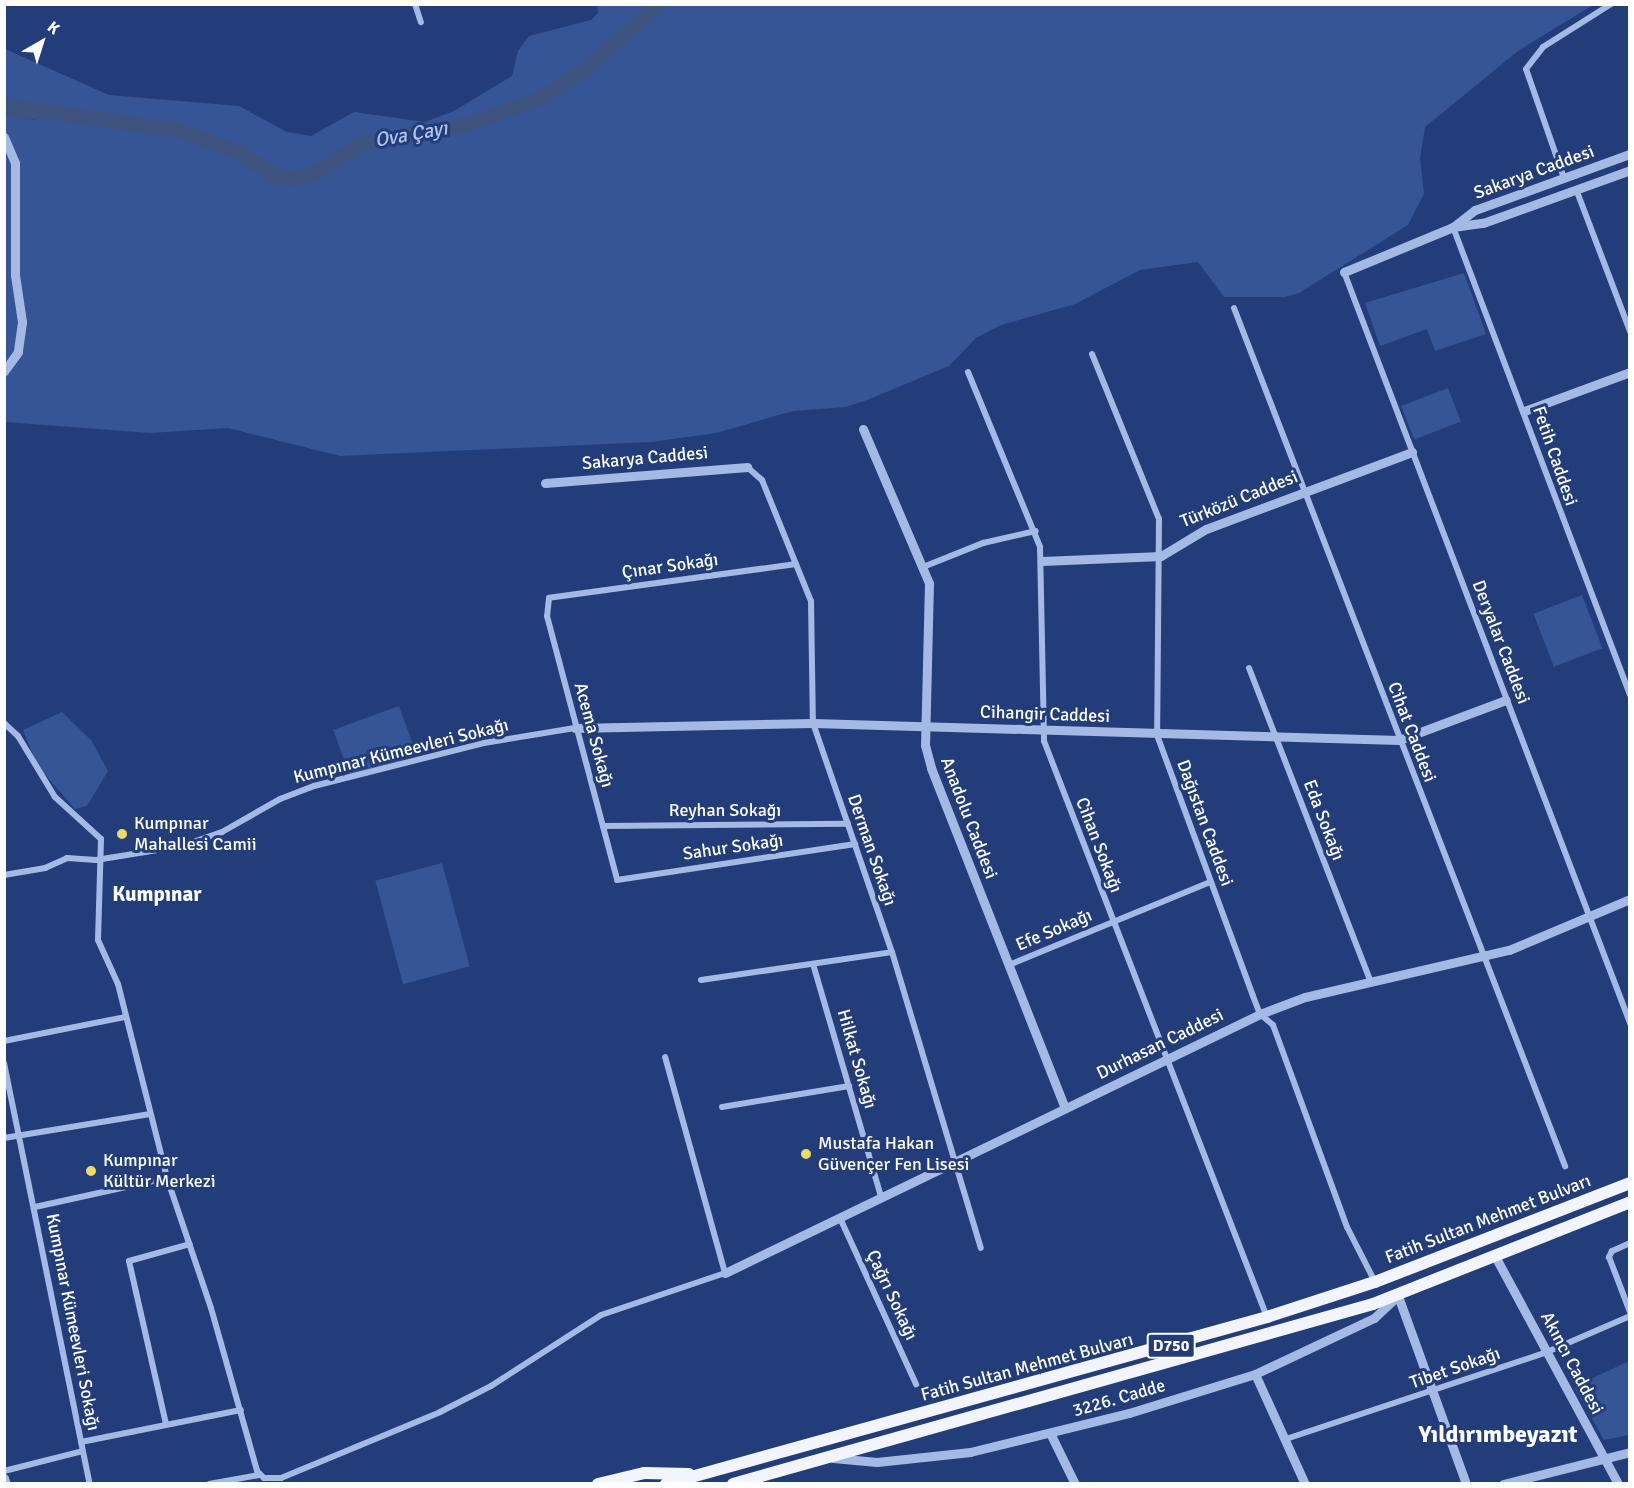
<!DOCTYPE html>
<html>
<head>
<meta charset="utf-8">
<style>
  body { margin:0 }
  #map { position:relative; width:1634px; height:1488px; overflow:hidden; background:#233d7a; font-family:Signika,sans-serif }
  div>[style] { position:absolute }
  .green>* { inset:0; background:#365597; transform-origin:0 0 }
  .water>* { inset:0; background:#3f5380 }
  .river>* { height:15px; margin:-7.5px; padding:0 7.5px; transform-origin:7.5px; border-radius:7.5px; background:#3f5380 }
  .minor>* { height:6px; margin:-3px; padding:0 3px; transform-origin:3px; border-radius:3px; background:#a5b9e5 }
  .tertiary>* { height:9px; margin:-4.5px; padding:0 4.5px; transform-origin:4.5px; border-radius:4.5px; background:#a5b9e5 }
  .trunk>* { height:12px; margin:-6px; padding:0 6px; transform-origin:6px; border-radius:6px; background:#f2f5fe }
  .dots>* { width:16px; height:16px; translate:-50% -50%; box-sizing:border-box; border:3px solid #233d7a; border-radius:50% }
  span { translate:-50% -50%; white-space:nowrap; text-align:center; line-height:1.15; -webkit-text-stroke:6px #233d7a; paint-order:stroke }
  .shield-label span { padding:2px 4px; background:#233d7a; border:2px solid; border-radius:4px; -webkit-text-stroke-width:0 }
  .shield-label { font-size:16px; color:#fff; font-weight:700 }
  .street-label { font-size:18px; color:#fff }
  .poi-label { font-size:18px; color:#fff }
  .left { translate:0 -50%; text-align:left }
  .water-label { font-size:20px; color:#b0c3ec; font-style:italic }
  .quarter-label { font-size:21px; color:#fff; font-weight:700 }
  .district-label { font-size:24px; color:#fff; font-weight:700 }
  .frame { position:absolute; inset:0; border:6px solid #fff; pointer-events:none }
  .north { position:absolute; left:12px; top:12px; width:60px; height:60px; -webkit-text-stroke:4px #233d7a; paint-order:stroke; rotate:39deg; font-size:16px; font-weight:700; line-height:24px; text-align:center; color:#fff }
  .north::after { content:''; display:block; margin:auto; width:21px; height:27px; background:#fff; clip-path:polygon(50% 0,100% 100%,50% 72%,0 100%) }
</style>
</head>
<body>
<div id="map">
  <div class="green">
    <div style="clip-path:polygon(597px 5px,1593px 5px,1518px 51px,1425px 127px,1420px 158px,1424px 194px,1408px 225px,1299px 293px,1285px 297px,1224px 297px,1198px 262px,1140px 270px,1075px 304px,1001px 325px,976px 338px,949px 366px,867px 400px,846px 407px,793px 411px,716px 433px,651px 442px,340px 456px,228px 428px,150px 433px,5px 422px,4px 114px,32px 120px,47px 116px,52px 106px,24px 105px,5px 96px,5px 49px,109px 95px,239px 106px,287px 132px,311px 136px,354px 112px,425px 122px,454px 111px,512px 76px,518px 51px,529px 36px,591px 20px,598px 13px)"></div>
    <div style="clip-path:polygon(1464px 273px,1486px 334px,1435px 351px,1427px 329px,1380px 346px,1365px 303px)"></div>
    <div style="left:1448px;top:388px;width:36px;height:50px;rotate:69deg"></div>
    <div style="left:1582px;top:595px;width:57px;height:52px;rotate:69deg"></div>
    <div style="left:399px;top:706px;width:52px;height:70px;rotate:70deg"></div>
    <div style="clip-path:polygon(62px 712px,91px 740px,108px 771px,87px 806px,75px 809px,37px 765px,23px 730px)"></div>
    <div style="left:442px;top:863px;width:107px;height:69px;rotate:75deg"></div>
    <div style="clip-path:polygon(1629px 1361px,1629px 1435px,1604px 1440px,1574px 1387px)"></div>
  </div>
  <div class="water">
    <div style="clip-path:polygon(5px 96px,24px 105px,53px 108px,47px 116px,31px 120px,7px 115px)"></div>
  </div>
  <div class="river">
    <div style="left:4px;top:105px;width:175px;rotate:8.2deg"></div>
    <div style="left:177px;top:130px;width:66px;rotate:19.5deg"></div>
    <div style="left:239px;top:152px;width:42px;rotate:34.4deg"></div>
    <div style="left:274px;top:176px;width:20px;rotate:9deg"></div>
    <div style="left:294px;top:179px;width:22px;rotate:-18deg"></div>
    <div style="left:315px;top:172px;width:55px;rotate:-31.7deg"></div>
    <div style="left:362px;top:143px;width:108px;rotate:-10.2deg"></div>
    <div style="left:468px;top:124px;width:77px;rotate:-19.9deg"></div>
    <div style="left:540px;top:98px;width:54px;rotate:-32.8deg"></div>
    <div style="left:585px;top:69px;width:98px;rotate:-41.7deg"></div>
  </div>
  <div class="minor">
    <div style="left:415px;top:4px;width:19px;rotate:72deg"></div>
    <div style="left:1564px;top:178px;width:115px;rotate:-109.2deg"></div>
    <div style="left:1526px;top:69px;width:28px;rotate:-52deg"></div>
    <div style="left:1543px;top:47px;width:80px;rotate:-32.3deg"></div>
    <div style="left:1576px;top:189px;width:152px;rotate:69.2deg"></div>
    <div style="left:1453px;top:227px;width:500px;rotate:69.28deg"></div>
    <div style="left:1344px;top:272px;width:804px;rotate:69.15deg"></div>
    <div style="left:1234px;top:308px;width:920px;rotate:68.9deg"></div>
    <div style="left:1092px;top:354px;width:178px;rotate:67.9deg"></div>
    <div style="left:1159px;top:519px;width:216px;rotate:90.5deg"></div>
    <div style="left:1157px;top:735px;width:278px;rotate:69.8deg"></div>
    <div style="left:1253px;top:996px;width:19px;rotate:69deg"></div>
    <div style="left:1260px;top:1014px;width:17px;rotate:40deg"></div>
    <div style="left:1273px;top:1025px;width:215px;rotate:69.9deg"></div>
    <div style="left:1347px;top:1227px;width:62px;rotate:63deg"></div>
    <div style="left:968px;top:372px;width:189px;rotate:67.6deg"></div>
    <div style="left:1040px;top:547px;width:194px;rotate:88.8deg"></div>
    <div style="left:1044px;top:741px;width:618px;rotate:68.84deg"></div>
    <div style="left:747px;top:467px;width:20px;rotate:41deg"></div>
    <div style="left:762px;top:480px;width:131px;rotate:68deg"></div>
    <div style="left:811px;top:601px;width:122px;rotate:89.1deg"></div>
    <div style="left:813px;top:723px;width:242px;rotate:71deg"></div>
    <div style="left:892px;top:952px;width:309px;rotate:73.3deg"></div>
    <div style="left:796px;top:564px;width:249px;rotate:172.2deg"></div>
    <div style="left:549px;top:598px;width:18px;rotate:96deg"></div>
    <div style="left:547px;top:616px;width:273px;rotate:75.1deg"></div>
    <div style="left:617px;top:880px;width:241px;rotate:-8.6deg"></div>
    <div style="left:923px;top:567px;width:65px;rotate:-21.8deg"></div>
    <div style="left:983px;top:543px;width:54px;rotate:-12.8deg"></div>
    <div style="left:1249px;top:668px;width:338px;rotate:68.8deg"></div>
    <div style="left:4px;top:723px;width:19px;rotate:43deg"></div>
    <div style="left:18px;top:736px;width:71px;rotate:58.8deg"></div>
    <div style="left:55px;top:797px;width:62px;rotate:42.4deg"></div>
    <div style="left:101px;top:839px;width:101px;rotate:91.7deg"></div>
    <div style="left:98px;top:940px;width:48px;rotate:65.6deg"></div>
    <div style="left:118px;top:984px;width:200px;rotate:75.8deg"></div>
    <div style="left:167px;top:1178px;width:137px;rotate:71.3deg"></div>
    <div style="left:211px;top:1308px;width:169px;rotate:74.2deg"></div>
    <div style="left:257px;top:1471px;width:10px;rotate:45deg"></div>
    <div style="left:264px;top:1478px;width:17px"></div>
    <div style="left:281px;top:1478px;width:172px;rotate:-22.5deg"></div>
    <div style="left:440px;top:1412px;width:57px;rotate:-27deg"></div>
    <div style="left:491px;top:1386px;width:131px;rotate:-32.8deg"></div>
    <div style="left:601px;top:1315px;width:131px;rotate:-18.7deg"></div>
    <div style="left:725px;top:1273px;width:224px;rotate:-105.5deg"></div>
    <div style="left:603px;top:826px;width:245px;rotate:-0.5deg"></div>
    <div style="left:4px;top:875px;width:42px;rotate:-9.7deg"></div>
    <div style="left:45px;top:868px;width:24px;rotate:-24deg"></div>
    <div style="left:67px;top:858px;width:29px;rotate:4deg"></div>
    <div style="left:96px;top:860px;width:87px;rotate:-9.2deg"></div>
    <div style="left:182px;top:846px;width:42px;rotate:-19.3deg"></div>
    <div style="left:222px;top:832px;width:67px;rotate:-29.6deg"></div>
    <div style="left:280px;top:799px;width:36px;rotate:-21deg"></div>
    <div style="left:314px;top:786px;width:175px;rotate:-14.2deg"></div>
    <div style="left:484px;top:743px;width:92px;rotate:-9.4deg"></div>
    <div style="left:813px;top:964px;width:243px;rotate:73.7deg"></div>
    <div style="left:1009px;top:965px;width:217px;rotate:-22.4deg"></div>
    <div style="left:701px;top:980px;width:193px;rotate:-8.3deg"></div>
    <div style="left:4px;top:1041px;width:123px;rotate:-11.2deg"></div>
    <div style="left:4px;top:1063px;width:430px;rotate:78.5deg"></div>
    <div style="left:722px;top:1107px;width:129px;rotate:-9.4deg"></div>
    <div style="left:4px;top:1138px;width:148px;rotate:-9.3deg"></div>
    <div style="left:35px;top:1207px;width:135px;rotate:-12.4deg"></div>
    <div style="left:840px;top:1218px;width:183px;rotate:65.4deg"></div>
    <div style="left:1630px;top:1243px;width:20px;rotate:156deg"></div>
    <div style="left:1612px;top:1251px;width:7px;rotate:117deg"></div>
    <div style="left:1609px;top:1257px;width:59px;rotate:69.1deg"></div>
    <div style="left:166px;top:1424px;width:167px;rotate:-102.8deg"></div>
    <div style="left:129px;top:1261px;width:63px;rotate:-15.6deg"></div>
    <div style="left:1286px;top:1439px;width:275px;rotate:-18.4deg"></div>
    <div style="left:1547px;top:1352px;width:90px;rotate:-23.4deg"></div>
    <div style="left:81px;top:1442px;width:163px;rotate:-11.3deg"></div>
    <div style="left:4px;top:1471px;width:81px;rotate:-14.2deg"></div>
    <div style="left:209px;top:1484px;width:51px;rotate:-10.2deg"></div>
  </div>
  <div class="tertiary">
    <div style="left:4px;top:137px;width:28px;rotate:67deg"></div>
    <div style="left:15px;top:163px;width:112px;rotate:90deg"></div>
    <div style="left:15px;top:275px;width:48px;rotate:81.5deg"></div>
    <div style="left:22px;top:322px;width:30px;rotate:98deg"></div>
    <div style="left:18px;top:352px;width:24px;rotate:126deg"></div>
    <div style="left:1453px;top:227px;width:28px;rotate:-38deg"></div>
    <div style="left:1475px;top:210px;width:165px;rotate:-19.9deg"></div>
    <div style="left:1344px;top:272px;width:118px;rotate:-22.4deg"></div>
    <div style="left:1453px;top:227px;width:30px;rotate:-8deg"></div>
    <div style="left:1483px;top:223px;width:156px;rotate:-19.8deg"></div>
    <div style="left:1524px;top:411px;width:113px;rotate:-20.2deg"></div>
    <div style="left:863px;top:429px;width:168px;rotate:66.8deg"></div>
    <div style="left:929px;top:583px;width:162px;rotate:91.4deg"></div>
    <div style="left:925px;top:745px;width:24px;rotate:75deg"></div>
    <div style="left:931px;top:768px;width:365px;rotate:68.5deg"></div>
    <div style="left:545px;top:483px;width:203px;rotate:-4.5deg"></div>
    <div style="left:1042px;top:561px;width:119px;rotate:-2.4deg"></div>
    <div style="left:1161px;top:556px;width:52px;rotate:-31deg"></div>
    <div style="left:1206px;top:529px;width:220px;rotate:-20.5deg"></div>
    <div style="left:575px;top:728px;width:238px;rotate:-1.2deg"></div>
    <div style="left:813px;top:723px;width:586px;rotate:1.66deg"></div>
    <div style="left:1399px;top:740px;width:114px;rotate:-20.5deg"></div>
    <div style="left:1496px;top:1258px;width:257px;rotate:61.6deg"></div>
    <div style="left:725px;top:1273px;width:594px;rotate:-25.83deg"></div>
    <div style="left:1260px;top:1014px;width:48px;rotate:-20.7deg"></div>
    <div style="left:1305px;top:997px;width:209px;rotate:-13deg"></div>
    <div style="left:1509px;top:950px;width:131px;rotate:-22.9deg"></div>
    <div style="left:1255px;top:1374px;width:121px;rotate:65.6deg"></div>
    <div style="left:1051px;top:1435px;width:55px;rotate:63.9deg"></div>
    <div style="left:833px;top:1458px;width:44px;rotate:5.2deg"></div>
    <div style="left:877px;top:1462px;width:94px;rotate:-6.1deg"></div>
    <div style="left:970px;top:1452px;width:164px;rotate:-13.8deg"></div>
    <div style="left:1129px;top:1413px;width:132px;rotate:-17.2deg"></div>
    <div style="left:1255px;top:1374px;width:132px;rotate:-25.2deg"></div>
    <div style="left:1374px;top:1318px;width:33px;rotate:-43deg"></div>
    <div style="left:1398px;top:1296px;width:200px;rotate:70.1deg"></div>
    <div style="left:4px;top:1478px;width:6px;rotate:72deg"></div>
    <div style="left:1503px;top:1484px;width:131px;rotate:-14.1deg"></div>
  </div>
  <div class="trunk">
    <div style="left:598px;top:1484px;width:47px;rotate:-13.4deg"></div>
    <div style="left:644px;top:1473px;width:45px;rotate:1.3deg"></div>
    <div style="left:666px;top:1484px;width:624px;rotate:-15.53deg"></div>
    <div style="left:1267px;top:1317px;width:114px;rotate:-18deg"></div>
    <div style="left:1375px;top:1282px;width:274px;rotate:-21.2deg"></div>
    <div style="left:733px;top:1484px;width:665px;rotate:-15.71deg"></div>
    <div style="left:1373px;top:1304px;width:277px;rotate:-21.6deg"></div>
  </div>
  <div class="dots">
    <div style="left:122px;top:834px;background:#f0da67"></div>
    <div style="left:806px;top:1154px;background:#f0da67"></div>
    <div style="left:91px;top:1171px;background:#f0da67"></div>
  </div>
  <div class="shield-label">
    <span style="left:1171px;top:1346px">D750</span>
  </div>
  <div class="street-label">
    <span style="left:1534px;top:172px;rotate:-20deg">Sakarya Caddesi</span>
    <span style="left:1555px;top:456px;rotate:71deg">Fetih Caddesi</span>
    <span style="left:645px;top:458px;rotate:-5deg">Sakarya Caddesi</span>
    <span style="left:1239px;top:499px;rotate:-22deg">Türközü Caddesi</span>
    <span style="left:670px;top:566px;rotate:-8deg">Çınar Sokağı</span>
    <span style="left:1501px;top:642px;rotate:69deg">Deryalar Caddesi</span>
    <span style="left:1045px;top:714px;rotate:2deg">Cihangir Caddesi</span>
    <span style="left:1412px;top:732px;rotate:69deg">Cihat Caddesi</span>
    <span style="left:594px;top:735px;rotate:75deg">Acema Sokağı</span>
    <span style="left:401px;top:751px;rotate:-14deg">Kumpınar Kümeevleri Sokağı</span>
    <span style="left:725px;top:810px">Reyhan Sokağı</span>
    <span style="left:969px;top:818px;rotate:69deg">Anadolu Caddesi</span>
    <span style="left:1324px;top:820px;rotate:69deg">Eda Sokağı</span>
    <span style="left:1205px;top:823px;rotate:70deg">Dağıstan Caddesi</span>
    <span style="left:1099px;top:845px;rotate:69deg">Cihan Sokağı</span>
    <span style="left:733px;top:847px;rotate:-8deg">Sahur Sokağı</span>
    <span style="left:872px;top:850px;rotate:71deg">Derman Sokağı</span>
    <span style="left:1054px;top:930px;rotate:-23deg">Efe Sokağı</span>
    <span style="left:1160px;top:1044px;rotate:-26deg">Durhasan Caddesi</span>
    <span style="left:857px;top:1059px;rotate:74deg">Hilkat Sokağı</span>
    <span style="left:1488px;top:1219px;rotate:-21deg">Fatih Sultan Mehmet Bulvarı</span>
    <span style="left:892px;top:1295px;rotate:65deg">Çağrı Sokağı</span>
    <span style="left:73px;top:1322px;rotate:79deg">Kumpınar Kümeevleri Sokağı</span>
    <span style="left:1572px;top:1363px;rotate:62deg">Akıncı Caddesi</span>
    <span style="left:1027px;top:1367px;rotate:-15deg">Fatih Sultan Mehmet Bulvarı</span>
    <span style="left:1455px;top:1368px;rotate:-19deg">Tibet Sokağı</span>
    <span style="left:1119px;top:1398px;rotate:-16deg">3226. Cadde</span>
  </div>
  <div class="poi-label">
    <span class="left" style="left:134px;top:834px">Kumpınar<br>Mahallesi Camii</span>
    <span class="left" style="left:818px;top:1154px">Mustafa Hakan<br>Güvençer Fen Lisesi</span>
    <span class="left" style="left:103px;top:1171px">Kumpınar<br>Kültür Merkezi</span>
  </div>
  <div class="water-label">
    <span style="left:411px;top:134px;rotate:-10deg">Ova Çayı</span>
  </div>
  <div class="quarter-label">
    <span style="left:157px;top:894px">Kumpınar</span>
  </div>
  <div class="district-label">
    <span style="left:1498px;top:1435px">Yıldırımbeyazıt</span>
  </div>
  <div class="frame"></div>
  <div class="north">K</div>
</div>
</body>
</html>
